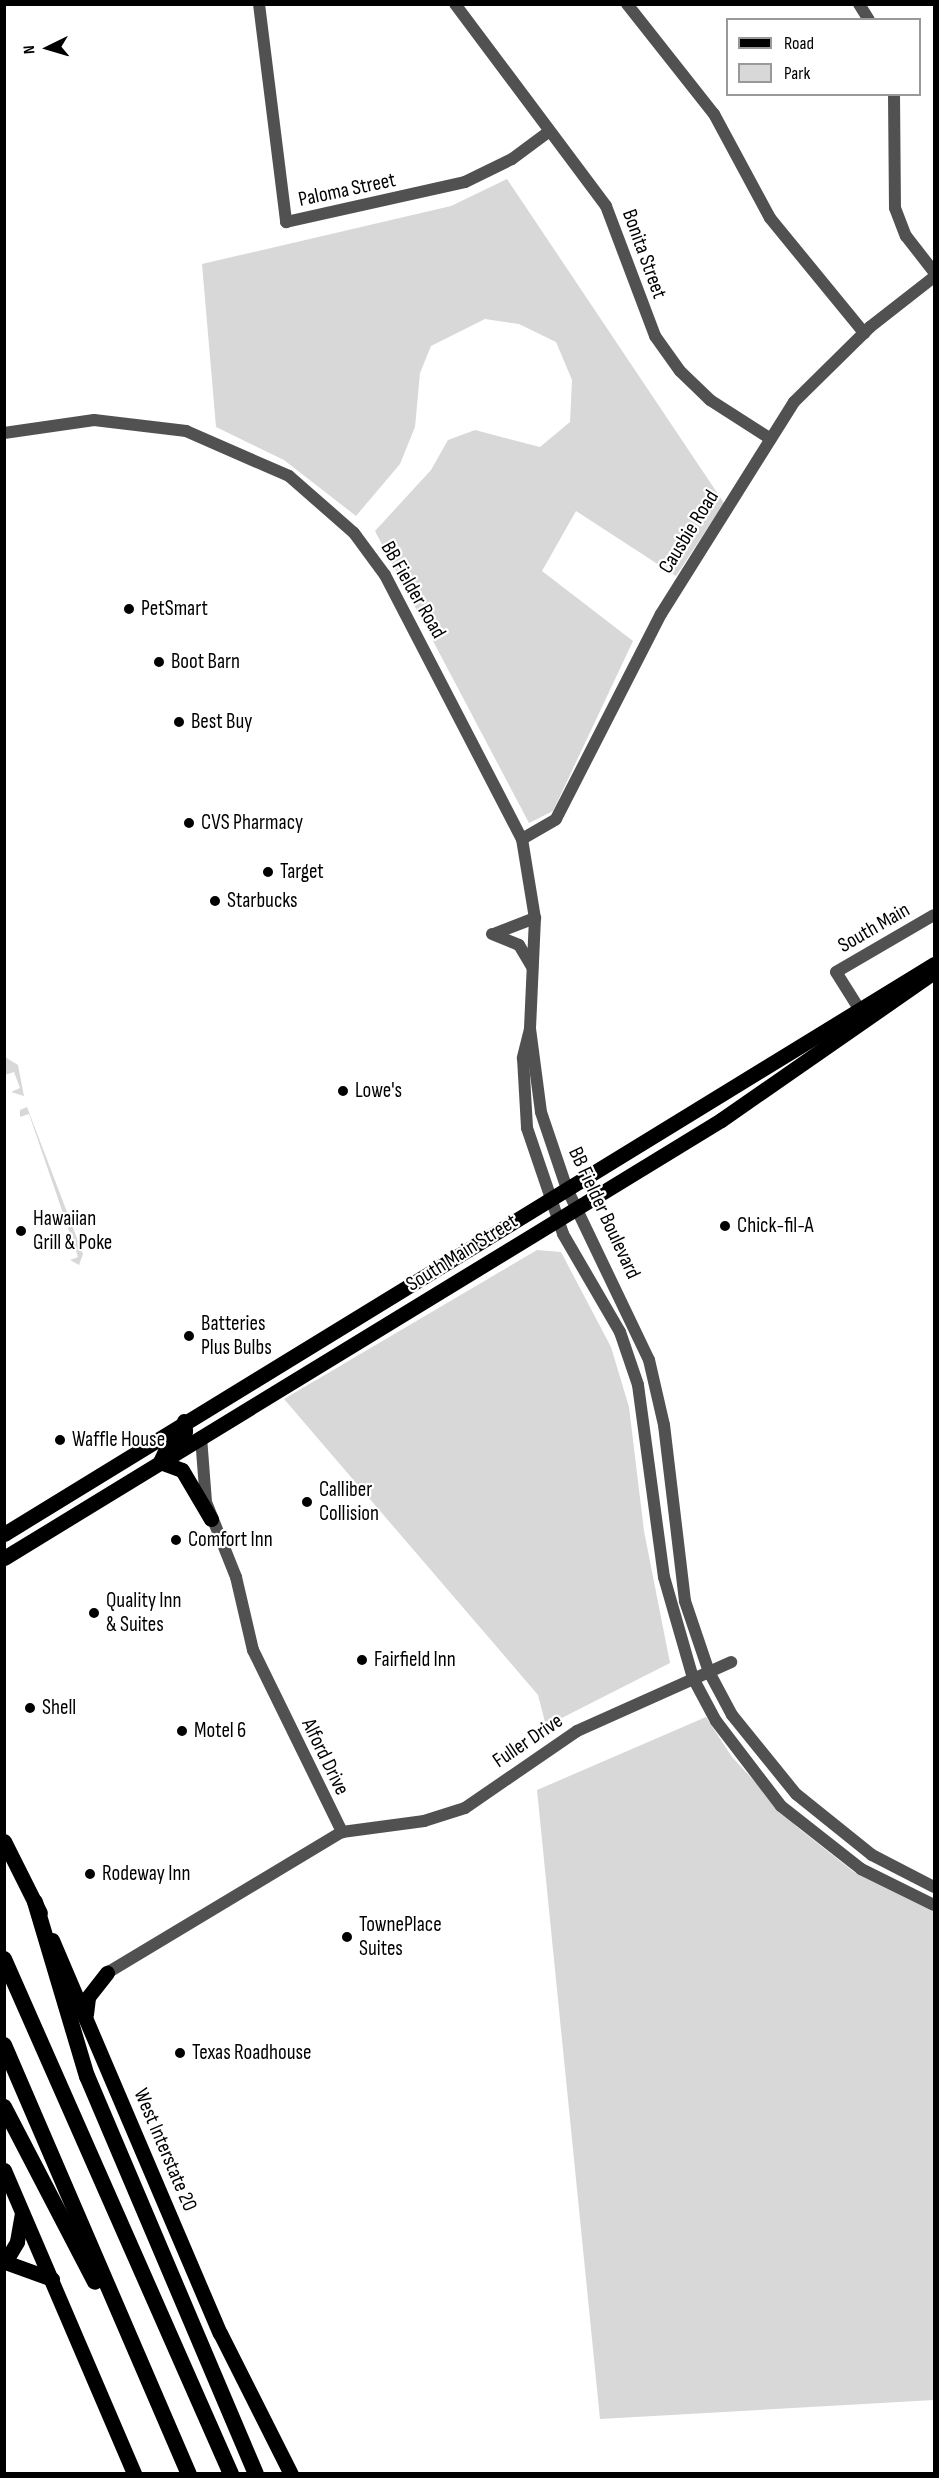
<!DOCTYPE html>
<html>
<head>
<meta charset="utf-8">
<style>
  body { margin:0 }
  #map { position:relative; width:939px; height:2478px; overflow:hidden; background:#fff; font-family:"Sofia Sans Condensed",sans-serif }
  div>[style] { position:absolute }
  .green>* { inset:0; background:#d8d8d8 }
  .minor>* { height:12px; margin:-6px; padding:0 6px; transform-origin:6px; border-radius:6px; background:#515151 }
  .major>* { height:15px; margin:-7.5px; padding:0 7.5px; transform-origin:7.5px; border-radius:7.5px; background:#000 }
  .highway>* { height:16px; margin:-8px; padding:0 8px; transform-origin:8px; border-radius:8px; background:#000 }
  .dots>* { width:16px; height:16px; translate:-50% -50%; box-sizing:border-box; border:3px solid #fff; border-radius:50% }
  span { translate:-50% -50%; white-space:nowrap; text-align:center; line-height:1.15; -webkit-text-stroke:4.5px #fff; paint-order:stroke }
  .street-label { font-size:21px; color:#000 }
  .poi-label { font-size:21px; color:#000 }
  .left { translate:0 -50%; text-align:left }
  .frame { position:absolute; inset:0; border:6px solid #000; pointer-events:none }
  .legend { position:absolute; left:726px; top:18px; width:195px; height:78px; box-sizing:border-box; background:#fff; border:2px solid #999; margin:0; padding:8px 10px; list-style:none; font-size:18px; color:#000 }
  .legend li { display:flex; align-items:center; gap:12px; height:30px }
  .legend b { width:30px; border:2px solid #999 }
  .north { position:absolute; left:18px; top:18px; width:60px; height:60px; -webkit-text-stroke:4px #fff; paint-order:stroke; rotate:265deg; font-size:16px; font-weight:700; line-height:24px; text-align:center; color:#000 }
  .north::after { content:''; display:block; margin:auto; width:21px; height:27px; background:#000; clip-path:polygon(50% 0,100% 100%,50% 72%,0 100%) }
</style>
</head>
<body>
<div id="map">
  <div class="green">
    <div style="clip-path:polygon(507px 179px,724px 503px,676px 576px,576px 511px,542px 571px,633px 641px,553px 811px,529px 823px,375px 531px,431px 470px,448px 440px,475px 430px,540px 447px,570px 422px,572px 380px,556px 342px,519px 324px,485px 319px,431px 346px,420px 373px,415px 427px,400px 464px,356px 516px,284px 460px,216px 427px,202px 264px,451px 206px)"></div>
    <div style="clip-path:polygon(5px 1057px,18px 1065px,24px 1096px,11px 1092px,20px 1088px,14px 1072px,5px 1075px)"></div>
    <div style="clip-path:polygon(27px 1107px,83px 1254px,79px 1265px,70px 1260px,78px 1257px,29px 1114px,20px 1117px,20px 1110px)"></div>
    <div style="clip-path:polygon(537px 1250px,561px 1252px,611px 1347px,629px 1407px,644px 1531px,670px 1663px,546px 1726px,538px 1695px,284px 1399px)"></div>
    <div style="clip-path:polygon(706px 1717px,732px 1757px,797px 1827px,854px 1872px,934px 1912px,934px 2400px,600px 2419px,537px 1790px)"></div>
  </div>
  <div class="minor">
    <div style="left:259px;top:4px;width:220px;rotate:82.9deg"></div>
    <div style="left:286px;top:222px;width:183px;rotate:-12.6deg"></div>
    <div style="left:465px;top:182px;width:52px;rotate:-26.1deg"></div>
    <div style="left:512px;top:159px;width:44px;rotate:-36.6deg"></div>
    <div style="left:455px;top:4px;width:252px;rotate:53.2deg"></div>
    <div style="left:606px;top:206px;width:139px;rotate:69.3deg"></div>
    <div style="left:655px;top:336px;width:43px;rotate:54.5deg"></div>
    <div style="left:680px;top:371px;width:42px;rotate:44deg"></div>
    <div style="left:710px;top:400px;width:72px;rotate:32.6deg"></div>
    <div style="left:627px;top:4px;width:140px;rotate:51.7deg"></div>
    <div style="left:714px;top:114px;width:118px;rotate:61.7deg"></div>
    <div style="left:770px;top:218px;width:149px;rotate:50.7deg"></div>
    <div style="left:859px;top:4px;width:19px;rotate:58deg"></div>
    <div style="left:894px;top:94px;width:114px;rotate:89.5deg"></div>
    <div style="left:895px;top:208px;width:30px;rotate:69deg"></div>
    <div style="left:906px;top:236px;width:46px;rotate:52.1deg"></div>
    <div style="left:4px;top:433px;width:91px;rotate:-8.2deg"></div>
    <div style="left:94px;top:420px;width:93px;rotate:6.8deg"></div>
    <div style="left:186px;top:431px;width:112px;rotate:23.6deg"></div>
    <div style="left:289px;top:476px;width:86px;rotate:41.2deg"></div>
    <div style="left:354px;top:533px;width:52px;rotate:53.6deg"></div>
    <div style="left:385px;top:575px;width:297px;rotate:62.6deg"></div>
    <div style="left:522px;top:839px;width:80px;rotate:80.7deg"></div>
    <div style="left:535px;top:918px;width:111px;rotate:92.6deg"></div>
    <div style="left:522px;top:839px;width:39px;rotate:-30deg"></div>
    <div style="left:556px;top:819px;width:230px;rotate:-62.9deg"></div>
    <div style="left:661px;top:614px;width:250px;rotate:-57.9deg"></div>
    <div style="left:794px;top:402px;width:107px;rotate:-44.6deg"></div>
    <div style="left:870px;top:327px;width:81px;rotate:-38deg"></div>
    <div style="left:496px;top:933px;width:42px;rotate:-21deg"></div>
    <div style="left:492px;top:934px;width:29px;rotate:22deg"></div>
    <div style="left:519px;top:945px;width:26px;rotate:59deg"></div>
    <div style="left:858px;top:1007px;width:41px;rotate:-122.2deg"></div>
    <div style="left:836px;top:972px;width:113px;rotate:-30.2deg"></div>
    <div style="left:201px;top:1437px;width:65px;rotate:85.6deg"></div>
    <div style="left:206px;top:1502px;width:81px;rotate:68.2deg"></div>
    <div style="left:236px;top:1577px;width:75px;rotate:76.9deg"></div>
    <div style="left:253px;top:1650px;width:203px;rotate:63.9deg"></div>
    <div style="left:934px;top:1887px;width:70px;rotate:-152.7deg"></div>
    <div style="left:872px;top:1855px;width:97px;rotate:-141.2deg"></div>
    <div style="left:796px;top:1794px;width:102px;rotate:-129deg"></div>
    <div style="left:732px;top:1715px;width:49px;rotate:-118.1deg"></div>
    <div style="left:709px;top:1672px;width:75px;rotate:-108.7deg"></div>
    <div style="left:685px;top:1601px;width:177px;rotate:-96.8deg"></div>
    <div style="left:664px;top:1425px;width:67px;rotate:-103deg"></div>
    <div style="left:649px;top:1360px;width:190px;rotate:-115.6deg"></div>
    <div style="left:567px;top:1189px;width:81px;rotate:-108.7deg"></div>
    <div style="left:541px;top:1112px;width:84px;rotate:-97.5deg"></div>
    <div style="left:530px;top:1029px;width:30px;rotate:104deg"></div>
    <div style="left:523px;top:1058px;width:70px;rotate:86.7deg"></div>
    <div style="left:527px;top:1128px;width:112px;rotate:71.2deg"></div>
    <div style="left:563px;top:1234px;width:113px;rotate:59.8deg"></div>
    <div style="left:620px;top:1332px;width:56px;rotate:71.2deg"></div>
    <div style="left:638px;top:1385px;width:194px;rotate:82.3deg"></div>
    <div style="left:664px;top:1577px;width:105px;rotate:74deg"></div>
    <div style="left:693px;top:1678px;width:49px;rotate:61.9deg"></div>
    <div style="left:716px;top:1721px;width:107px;rotate:52.6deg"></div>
    <div style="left:781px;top:1806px;width:102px;rotate:38.2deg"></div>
    <div style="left:861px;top:1869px;width:81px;rotate:26.3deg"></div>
    <div style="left:107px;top:1973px;width:274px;rotate:-31deg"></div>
    <div style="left:342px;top:1832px;width:83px;rotate:-7.6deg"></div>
    <div style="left:424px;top:1821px;width:43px;rotate:-17.6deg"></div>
    <div style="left:465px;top:1808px;width:136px;rotate:-34.5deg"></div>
    <div style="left:577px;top:1731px;width:169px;rotate:-24.1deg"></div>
  </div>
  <div class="major">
    <div style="left:184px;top:1421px;width:10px;rotate:84deg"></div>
    <div style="left:185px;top:1431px;width:26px;rotate:137deg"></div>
    <div style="left:166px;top:1449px;width:14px;rotate:115deg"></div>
    <div style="left:160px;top:1462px;width:23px;rotate:20deg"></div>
    <div style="left:182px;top:1470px;width:57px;rotate:59.4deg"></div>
    <div style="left:4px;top:1534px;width:1091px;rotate:-31.5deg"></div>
    <div style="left:4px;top:1558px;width:840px;rotate:-31.42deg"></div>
    <div style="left:721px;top:1120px;width:259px;rotate:-34.8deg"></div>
    <div style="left:4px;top:1841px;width:80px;rotate:63.4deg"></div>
    <div style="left:52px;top:1940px;width:427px;rotate:66.9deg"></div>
    <div style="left:220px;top:2333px;width:158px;rotate:63.3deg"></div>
    <div style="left:86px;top:2014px;width:17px;rotate:-83deg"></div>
    <div style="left:88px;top:1997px;width:31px;rotate:-52deg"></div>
    <div style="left:4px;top:2170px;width:331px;rotate:66.8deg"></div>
    <div style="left:22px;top:2213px;width:29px;rotate:100deg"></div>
    <div style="left:17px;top:2242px;width:23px;rotate:121deg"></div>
    <div style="left:5px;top:2262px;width:50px;rotate:19.9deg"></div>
  </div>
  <div class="highway">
    <div style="left:35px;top:1902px;width:182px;rotate:73.4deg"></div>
    <div style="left:87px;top:2076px;width:432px;rotate:67deg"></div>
    <div style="left:4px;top:1959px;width:563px;rotate:66.21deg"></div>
    <div style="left:4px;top:2045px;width:467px;rotate:66.7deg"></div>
    <div style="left:4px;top:2107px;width:197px;rotate:62.5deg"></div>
  </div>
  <div class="dots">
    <div style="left:129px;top:609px;background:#000"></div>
    <div style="left:159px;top:662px;background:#000"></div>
    <div style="left:179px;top:722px;background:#000"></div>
    <div style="left:189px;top:823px;background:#000"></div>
    <div style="left:268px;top:872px;background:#000"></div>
    <div style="left:215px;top:901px;background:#000"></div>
    <div style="left:343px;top:1091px;background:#000"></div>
    <div style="left:725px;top:1226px;background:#000"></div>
    <div style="left:21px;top:1231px;background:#000"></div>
    <div style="left:189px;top:1336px;background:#000"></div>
    <div style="left:60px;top:1440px;background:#000"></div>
    <div style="left:307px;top:1502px;background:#000"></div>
    <div style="left:176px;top:1540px;background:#000"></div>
    <div style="left:94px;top:1613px;background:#000"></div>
    <div style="left:362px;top:1660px;background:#000"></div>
    <div style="left:30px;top:1708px;background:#000"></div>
    <div style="left:182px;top:1731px;background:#000"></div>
    <div style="left:90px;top:1874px;background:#000"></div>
    <div style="left:347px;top:1937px;background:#000"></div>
    <div style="left:180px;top:2053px;background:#000"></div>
  </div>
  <div class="street-label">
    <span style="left:347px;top:190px;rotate:-12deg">Paloma Street</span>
    <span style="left:644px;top:254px;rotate:70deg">Bonita Street</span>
    <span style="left:689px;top:532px;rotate:-58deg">Causbie Road</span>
    <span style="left:413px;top:590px;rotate:60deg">BB Fielder Road</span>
    <span style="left:874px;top:928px;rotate:-30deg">South Main</span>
    <span style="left:604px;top:1213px;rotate:65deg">BB Fielder Boulevard</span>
    <span style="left:462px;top:1253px;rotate:-32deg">South Main Street</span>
    <span style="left:528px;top:1741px;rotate:-34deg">Fuller Drive</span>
    <span style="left:325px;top:1757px;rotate:64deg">Alford Drive</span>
    <span style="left:165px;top:2150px;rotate:67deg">West Interstate 20</span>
  </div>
  <div class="poi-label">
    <span class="left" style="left:141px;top:609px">PetSmart</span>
    <span class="left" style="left:171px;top:662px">Boot Barn</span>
    <span class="left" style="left:191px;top:722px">Best Buy</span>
    <span class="left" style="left:201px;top:823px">CVS Pharmacy</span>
    <span class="left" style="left:280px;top:872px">Target</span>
    <span class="left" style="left:227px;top:901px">Starbucks</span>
    <span class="left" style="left:355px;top:1091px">Lowe's</span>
    <span class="left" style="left:33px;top:1231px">Hawaiian<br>Grill &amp; Poke</span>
    <span class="left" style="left:737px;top:1226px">Chick-fil-A</span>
    <span class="left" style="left:201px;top:1336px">Batteries<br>Plus Bulbs</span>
    <span class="left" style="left:72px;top:1440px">Waffle House</span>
    <span class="left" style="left:319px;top:1502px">Calliber<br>Collision</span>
    <span class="left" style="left:188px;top:1540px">Comfort Inn</span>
    <span class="left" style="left:106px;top:1613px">Quality Inn<br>&amp; Suites</span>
    <span class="left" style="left:374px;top:1660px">Fairfield Inn</span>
    <span class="left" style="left:42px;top:1708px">Shell</span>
    <span class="left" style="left:194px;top:1731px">Motel 6</span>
    <span class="left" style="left:102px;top:1874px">Rodeway Inn</span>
    <span class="left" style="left:359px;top:1937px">TownePlace<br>Suites</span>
    <span class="left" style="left:192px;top:2053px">Texas Roadhouse</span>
  </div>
  <div class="frame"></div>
  <ul class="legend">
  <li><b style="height:8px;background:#000"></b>Road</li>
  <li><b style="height:16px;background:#d8d8d8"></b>Park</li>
  </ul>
  <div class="north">N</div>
</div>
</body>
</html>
